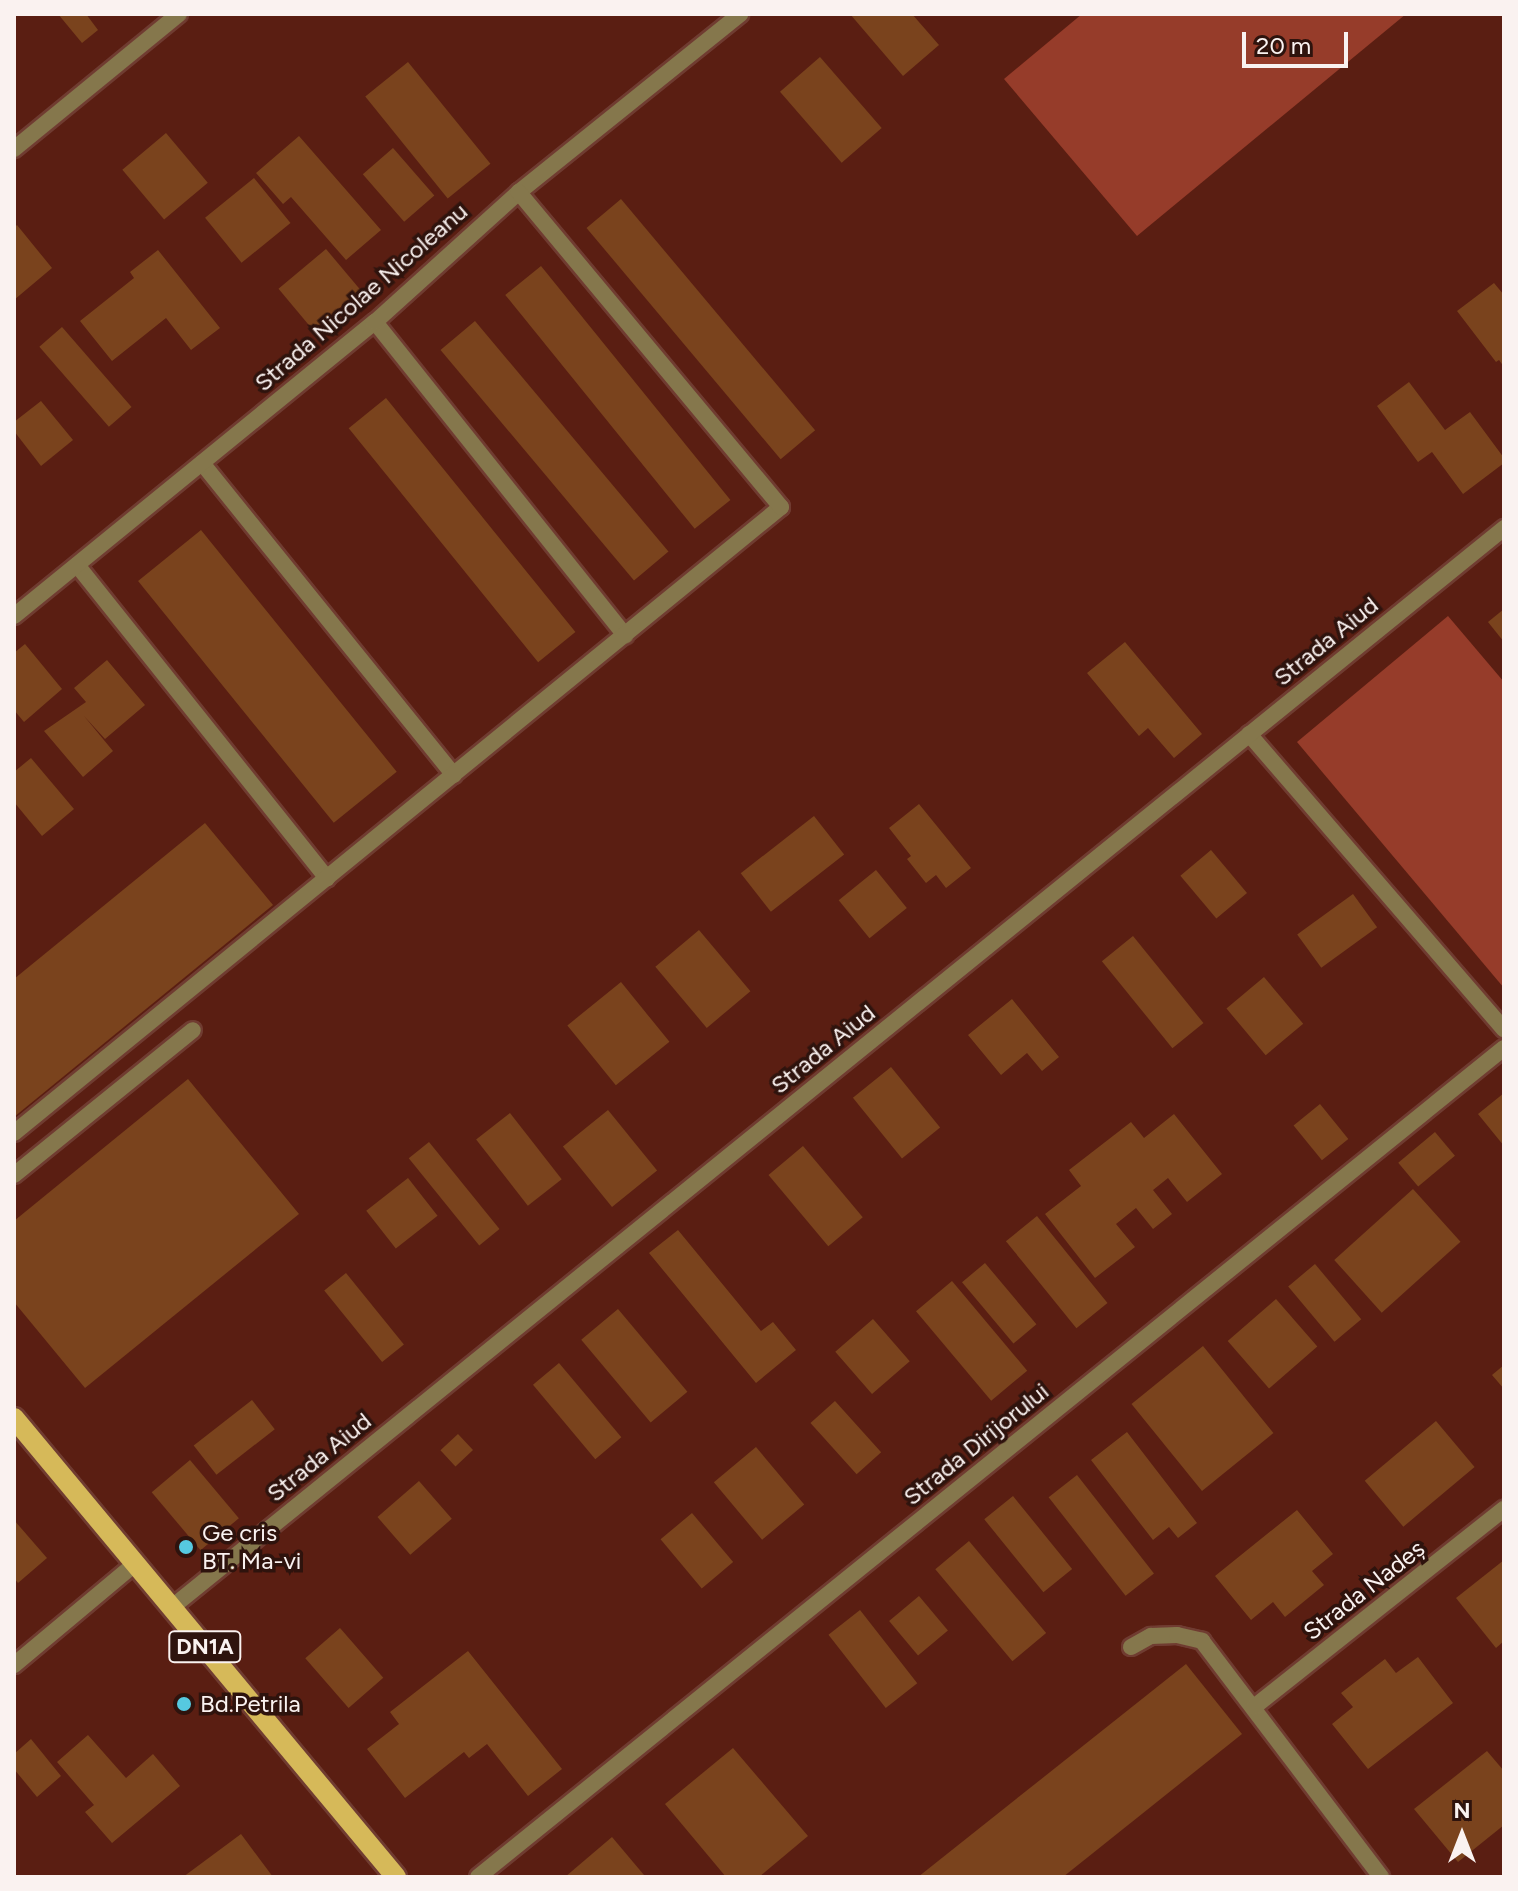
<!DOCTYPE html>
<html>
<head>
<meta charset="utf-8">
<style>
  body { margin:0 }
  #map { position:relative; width:1518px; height:1891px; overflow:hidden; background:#5a1e12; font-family:Figtree,sans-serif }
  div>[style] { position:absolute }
  .green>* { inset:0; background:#963c2a }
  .building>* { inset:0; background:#7a431d; transform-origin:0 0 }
  .roads { filter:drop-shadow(2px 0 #703c31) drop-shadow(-2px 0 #703c31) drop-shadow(0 2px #703c31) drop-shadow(0 -2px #703c31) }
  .service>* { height:16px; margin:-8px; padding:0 8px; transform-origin:8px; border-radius:8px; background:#85774c }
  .minor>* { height:16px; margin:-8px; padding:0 8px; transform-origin:8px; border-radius:8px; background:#85774c }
  .primary>* { height:20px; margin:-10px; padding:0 10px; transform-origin:10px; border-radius:10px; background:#d6b959 }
  .dots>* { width:22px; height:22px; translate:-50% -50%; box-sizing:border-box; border:4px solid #2e130d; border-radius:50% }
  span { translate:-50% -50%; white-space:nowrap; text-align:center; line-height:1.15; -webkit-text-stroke:7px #2e130d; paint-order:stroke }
  .shield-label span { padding:2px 6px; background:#2e130d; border:2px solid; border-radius:6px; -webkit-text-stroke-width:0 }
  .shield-label { font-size:22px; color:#faf2f0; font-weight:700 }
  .street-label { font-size:24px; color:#faf2f0 }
  .poi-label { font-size:24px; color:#faf2f0 }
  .left { translate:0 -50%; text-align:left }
  .frame { position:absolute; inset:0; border:16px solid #faf2f0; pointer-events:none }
  .north { position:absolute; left:1422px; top:1795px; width:80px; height:80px; -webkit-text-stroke:6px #2e130d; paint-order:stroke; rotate:0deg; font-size:22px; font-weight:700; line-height:32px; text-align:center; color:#faf2f0 }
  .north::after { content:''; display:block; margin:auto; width:28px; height:36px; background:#faf2f0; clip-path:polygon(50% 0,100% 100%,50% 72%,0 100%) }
  .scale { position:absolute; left:1242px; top:32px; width:106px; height:36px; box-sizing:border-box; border:4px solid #faf2f0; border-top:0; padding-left:10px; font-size:24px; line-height:28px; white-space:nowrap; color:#faf2f0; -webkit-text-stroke:6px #2e130d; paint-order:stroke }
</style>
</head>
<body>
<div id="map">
  <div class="green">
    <div style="clip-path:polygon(1082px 14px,1406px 14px,1137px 236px,1004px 79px)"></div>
    <div style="clip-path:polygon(1448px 616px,1504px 682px,1504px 988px,1297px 742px)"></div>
  </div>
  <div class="building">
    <div style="clip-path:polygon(58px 14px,86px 14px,98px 30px,82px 43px)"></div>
    <div style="clip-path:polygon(850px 14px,912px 14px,939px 45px,903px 76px)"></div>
    <div style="left:820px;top:57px;width:94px;height:53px;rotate:49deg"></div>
    <div style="left:408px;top:62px;width:131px;height:55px;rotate:51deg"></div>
    <div style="left:166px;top:133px;width:65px;height:57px;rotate:50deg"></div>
    <div style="clip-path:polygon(299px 136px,381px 230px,346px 260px,291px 197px,283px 204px,256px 173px)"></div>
    <div style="left:393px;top:148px;width:63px;height:40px;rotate:49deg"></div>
    <div style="left:254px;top:178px;width:58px;height:63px;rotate:51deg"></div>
    <div style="left:621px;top:199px;width:302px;height:45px;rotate:50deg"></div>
    <div style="clip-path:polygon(17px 225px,52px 268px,14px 300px,14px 228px)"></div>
    <div style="left:326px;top:249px;width:54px;height:62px;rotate:50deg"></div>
    <div style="clip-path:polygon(158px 250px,220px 328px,191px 350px,166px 318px,112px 361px,80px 321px,134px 278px,130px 272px)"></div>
    <div style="left:541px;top:266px;width:301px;height:46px;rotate:51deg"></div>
    <div style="clip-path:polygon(1494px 283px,1504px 295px,1504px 367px,1499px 360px,1496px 362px,1457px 311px)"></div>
    <div style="left:475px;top:321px;width:301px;height:45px;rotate:50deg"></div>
    <div style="left:62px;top:327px;width:106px;height:30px;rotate:49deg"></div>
    <div style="clip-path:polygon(1409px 382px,1445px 430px,1470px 412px,1504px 458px,1504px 463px,1463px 494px,1432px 452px,1418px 462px,1377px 406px)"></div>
    <div style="left:386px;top:398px;width:301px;height:48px;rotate:51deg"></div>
    <div style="clip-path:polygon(41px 401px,73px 440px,41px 466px,14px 431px,14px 422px)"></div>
    <div style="left:201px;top:530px;width:311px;height:81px;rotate:51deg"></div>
    <div style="clip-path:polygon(1504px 609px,1504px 642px,1488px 622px)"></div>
    <div style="clip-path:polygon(1125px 642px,1202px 734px,1174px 758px,1148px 728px,1139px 736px,1087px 673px)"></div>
    <div style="clip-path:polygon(25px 644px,62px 689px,24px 722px,14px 710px,14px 653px)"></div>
    <div style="clip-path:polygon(107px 660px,145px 705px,105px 739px,84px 716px,113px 751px,83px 777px,44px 731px,86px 702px,74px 688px)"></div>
    <div style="clip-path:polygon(31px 758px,74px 809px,42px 836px,14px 802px,14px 772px)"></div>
    <div style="clip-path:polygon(919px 804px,971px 868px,946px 888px,936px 875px,926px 883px,907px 859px,911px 856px,889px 828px)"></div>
    <div style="left:814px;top:816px;width:49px;height:93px;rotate:52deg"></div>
    <div style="clip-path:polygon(205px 823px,273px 905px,14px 1117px,14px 979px)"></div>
    <div style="left:1211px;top:850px;width:56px;height:40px;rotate:50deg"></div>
    <div style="left:876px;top:870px;width:49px;height:48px;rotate:51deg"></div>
    <div style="left:1353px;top:894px;width:41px;height:69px;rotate:54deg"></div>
    <div style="left:699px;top:930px;width:80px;height:57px;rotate:50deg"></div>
    <div style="left:1133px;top:936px;width:112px;height:40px;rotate:51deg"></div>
    <div style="left:1264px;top:977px;width:61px;height:49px;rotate:50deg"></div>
    <div style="left:621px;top:982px;width:77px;height:69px;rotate:51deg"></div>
    <div style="clip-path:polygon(1012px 999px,1059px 1057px,1042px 1071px,1027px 1053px,1001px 1075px,968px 1035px)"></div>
    <div style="left:891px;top:1067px;width:78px;height:49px;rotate:51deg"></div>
    <div style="clip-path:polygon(188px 1079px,299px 1214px,85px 1388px,14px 1302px,14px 1221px)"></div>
    <div style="clip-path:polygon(1504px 1093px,1504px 1146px,1478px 1114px)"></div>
    <div style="left:1320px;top:1104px;width:45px;height:34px;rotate:51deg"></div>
    <div style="left:608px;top:1110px;width:78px;height:58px;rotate:51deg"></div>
    <div style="left:510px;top:1113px;width:84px;height:43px;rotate:52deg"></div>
    <div style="clip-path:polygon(1174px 1114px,1222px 1174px,1187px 1202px,1168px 1178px,1153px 1190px,1172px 1214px,1153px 1229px,1136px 1208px,1116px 1224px,1135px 1247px,1095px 1278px,1045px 1214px,1081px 1186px,1069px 1170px,1131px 1122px,1144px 1138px)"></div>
    <div style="left:1435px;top:1132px;width:31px;height:48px;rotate:50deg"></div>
    <div style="left:429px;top:1142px;width:112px;height:26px;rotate:51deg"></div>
    <div style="left:803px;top:1146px;width:93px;height:45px;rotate:50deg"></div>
    <div style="left:408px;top:1178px;width:48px;height:53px;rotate:52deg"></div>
    <div style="left:1413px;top:1189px;width:71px;height:106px;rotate:48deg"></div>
    <div style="left:1037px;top:1216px;width:112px;height:40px;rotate:51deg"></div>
    <div style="clip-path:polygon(678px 1230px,761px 1331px,773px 1322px,796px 1350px,756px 1383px,649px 1253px)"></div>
    <div style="left:985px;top:1263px;width:80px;height:30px;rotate:50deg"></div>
    <div style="left:1315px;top:1264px;width:72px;height:35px;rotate:50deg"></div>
    <div style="left:346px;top:1273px;width:92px;height:28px;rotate:51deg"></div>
    <div style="left:952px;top:1281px;width:117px;height:47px;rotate:50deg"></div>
    <div style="left:1276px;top:1299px;width:63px;height:64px;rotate:49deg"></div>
    <div style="left:618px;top:1309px;width:108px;height:48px;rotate:50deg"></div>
    <div style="left:873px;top:1319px;width:56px;height:50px;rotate:49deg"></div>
    <div style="left:1203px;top:1346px;width:112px;height:92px;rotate:51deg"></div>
    <div style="left:559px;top:1363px;width:97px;height:34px;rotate:50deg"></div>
    <div style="clip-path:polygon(1504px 1365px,1504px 1389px,1492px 1375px)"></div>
    <div style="left:252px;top:1400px;width:37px;height:74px;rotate:52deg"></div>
    <div style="left:835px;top:1401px;width:69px;height:33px;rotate:48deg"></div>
    <div style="left:1436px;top:1421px;width:60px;height:93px;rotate:50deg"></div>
    <div style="clip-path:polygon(1127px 1432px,1197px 1523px,1178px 1538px,1169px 1527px,1153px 1540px,1091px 1460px)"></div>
    <div style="left:458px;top:1434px;width:22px;height:24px;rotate:47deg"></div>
    <div style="left:756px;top:1447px;width:75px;height:55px;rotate:50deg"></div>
    <div style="left:190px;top:1460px;width:76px;height:50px;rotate:50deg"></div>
    <div style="left:1077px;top:1475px;width:125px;height:36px;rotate:52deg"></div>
    <div style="left:419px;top:1481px;width:50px;height:55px;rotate:49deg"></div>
    <div style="left:1013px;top:1496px;width:94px;height:37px;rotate:51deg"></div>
    <div style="clip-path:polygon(1297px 1510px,1333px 1554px,1312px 1571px,1324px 1585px,1285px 1617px,1273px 1602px,1251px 1620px,1215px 1576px)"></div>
    <div style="left:692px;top:1513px;width:64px;height:41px;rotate:50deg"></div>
    <div style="clip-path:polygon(14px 1520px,47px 1558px,18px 1583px,14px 1578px)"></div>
    <div style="left:969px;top:1541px;width:120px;height:44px;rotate:50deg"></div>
    <div style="clip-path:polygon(1504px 1560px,1504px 1641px,1496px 1648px,1456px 1598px)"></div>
    <div style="left:919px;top:1596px;width:45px;height:39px;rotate:50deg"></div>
    <div style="left:860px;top:1610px;width:93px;height:40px;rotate:52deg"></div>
    <div style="left:340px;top:1628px;width:66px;height:46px;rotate:49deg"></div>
    <div style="clip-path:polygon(468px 1651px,562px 1769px,528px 1796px,487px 1744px,469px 1758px,464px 1752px,405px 1798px,367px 1749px,399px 1724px,390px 1712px)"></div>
    <div style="clip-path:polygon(1418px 1657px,1453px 1703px,1368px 1769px,1332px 1724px,1353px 1707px,1341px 1693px,1385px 1659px,1396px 1673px)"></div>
    <div style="clip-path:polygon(1186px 1664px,1242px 1734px,1063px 1877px,918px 1877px)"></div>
    <div style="clip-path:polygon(88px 1735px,126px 1778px,153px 1754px,180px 1786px,112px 1843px,85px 1812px,94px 1805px,57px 1762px)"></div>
    <div style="clip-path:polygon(31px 1739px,61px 1776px,37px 1797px,14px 1769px,14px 1754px)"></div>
    <div style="clip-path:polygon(733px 1748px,808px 1836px,759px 1877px,726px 1877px,665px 1804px)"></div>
    <div style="clip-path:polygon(1487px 1751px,1504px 1771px,1504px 1825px,1458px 1862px,1414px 1809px)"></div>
    <div style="clip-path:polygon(241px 1834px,273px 1877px,183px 1877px)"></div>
    <div style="clip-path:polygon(612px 1837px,644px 1875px,642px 1877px,565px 1877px)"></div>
  </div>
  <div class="roads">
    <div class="service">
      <div style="left:1131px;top:1647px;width:23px;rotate:-29deg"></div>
      <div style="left:1151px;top:1636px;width:26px;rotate:-2deg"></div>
      <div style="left:1177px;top:1635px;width:26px;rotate:13deg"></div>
      <div style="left:1202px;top:1641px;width:296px;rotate:52.8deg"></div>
      <div style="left:1254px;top:1707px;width:319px;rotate:-38.4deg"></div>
    </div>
    <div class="minor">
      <div style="left:14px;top:149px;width:213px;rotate:-39.3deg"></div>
      <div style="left:375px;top:322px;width:401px;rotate:51.4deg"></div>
      <div style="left:202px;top:463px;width:401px;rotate:51.1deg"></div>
      <div style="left:77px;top:565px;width:401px;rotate:51.4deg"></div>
      <div style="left:14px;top:616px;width:466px;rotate:-39.2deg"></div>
      <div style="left:375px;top:322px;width:194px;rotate:-42.1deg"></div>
      <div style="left:519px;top:192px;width:284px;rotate:-38.8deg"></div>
      <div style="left:1249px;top:734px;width:390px;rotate:49.2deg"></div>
      <div style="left:14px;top:1133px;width:990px;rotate:-39.22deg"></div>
      <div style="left:781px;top:507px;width:410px;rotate:-129.8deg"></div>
      <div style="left:14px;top:1175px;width:230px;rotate:-39deg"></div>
      <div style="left:171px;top:1608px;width:1716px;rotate:-39.01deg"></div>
      <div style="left:14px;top:1665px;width:158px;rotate:-39.9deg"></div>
      <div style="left:478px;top:1877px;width:1319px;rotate:-38.94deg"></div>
    </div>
    <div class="primary">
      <div style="left:14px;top:1418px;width:597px;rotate:50.23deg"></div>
    </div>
  </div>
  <div class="dots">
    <div style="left:186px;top:1547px;background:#56c9e0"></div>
    <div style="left:184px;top:1704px;background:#56c9e0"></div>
  </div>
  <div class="shield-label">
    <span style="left:205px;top:1647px">DN1A</span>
  </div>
  <div class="street-label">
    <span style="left:361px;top:297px;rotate:-41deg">Strada Nicolae Nicoleanu</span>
    <span style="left:1326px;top:641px;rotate:-39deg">Strada Aiud</span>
    <span style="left:823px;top:1049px;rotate:-39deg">Strada Aiud</span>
    <span style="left:976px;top:1444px;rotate:-39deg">Strada Dirijorului</span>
    <span style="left:319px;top:1457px;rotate:-39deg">Strada Aiud</span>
    <span style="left:1364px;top:1590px;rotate:-38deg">Strada Nadeș</span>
  </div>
  <div class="poi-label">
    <span class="left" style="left:202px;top:1547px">Ge cris<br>BT. Ma-vi</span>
    <span class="left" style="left:200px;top:1704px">Bd.Petrila</span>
  </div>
  <div class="frame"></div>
  <div class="north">N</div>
  <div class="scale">20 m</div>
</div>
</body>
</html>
